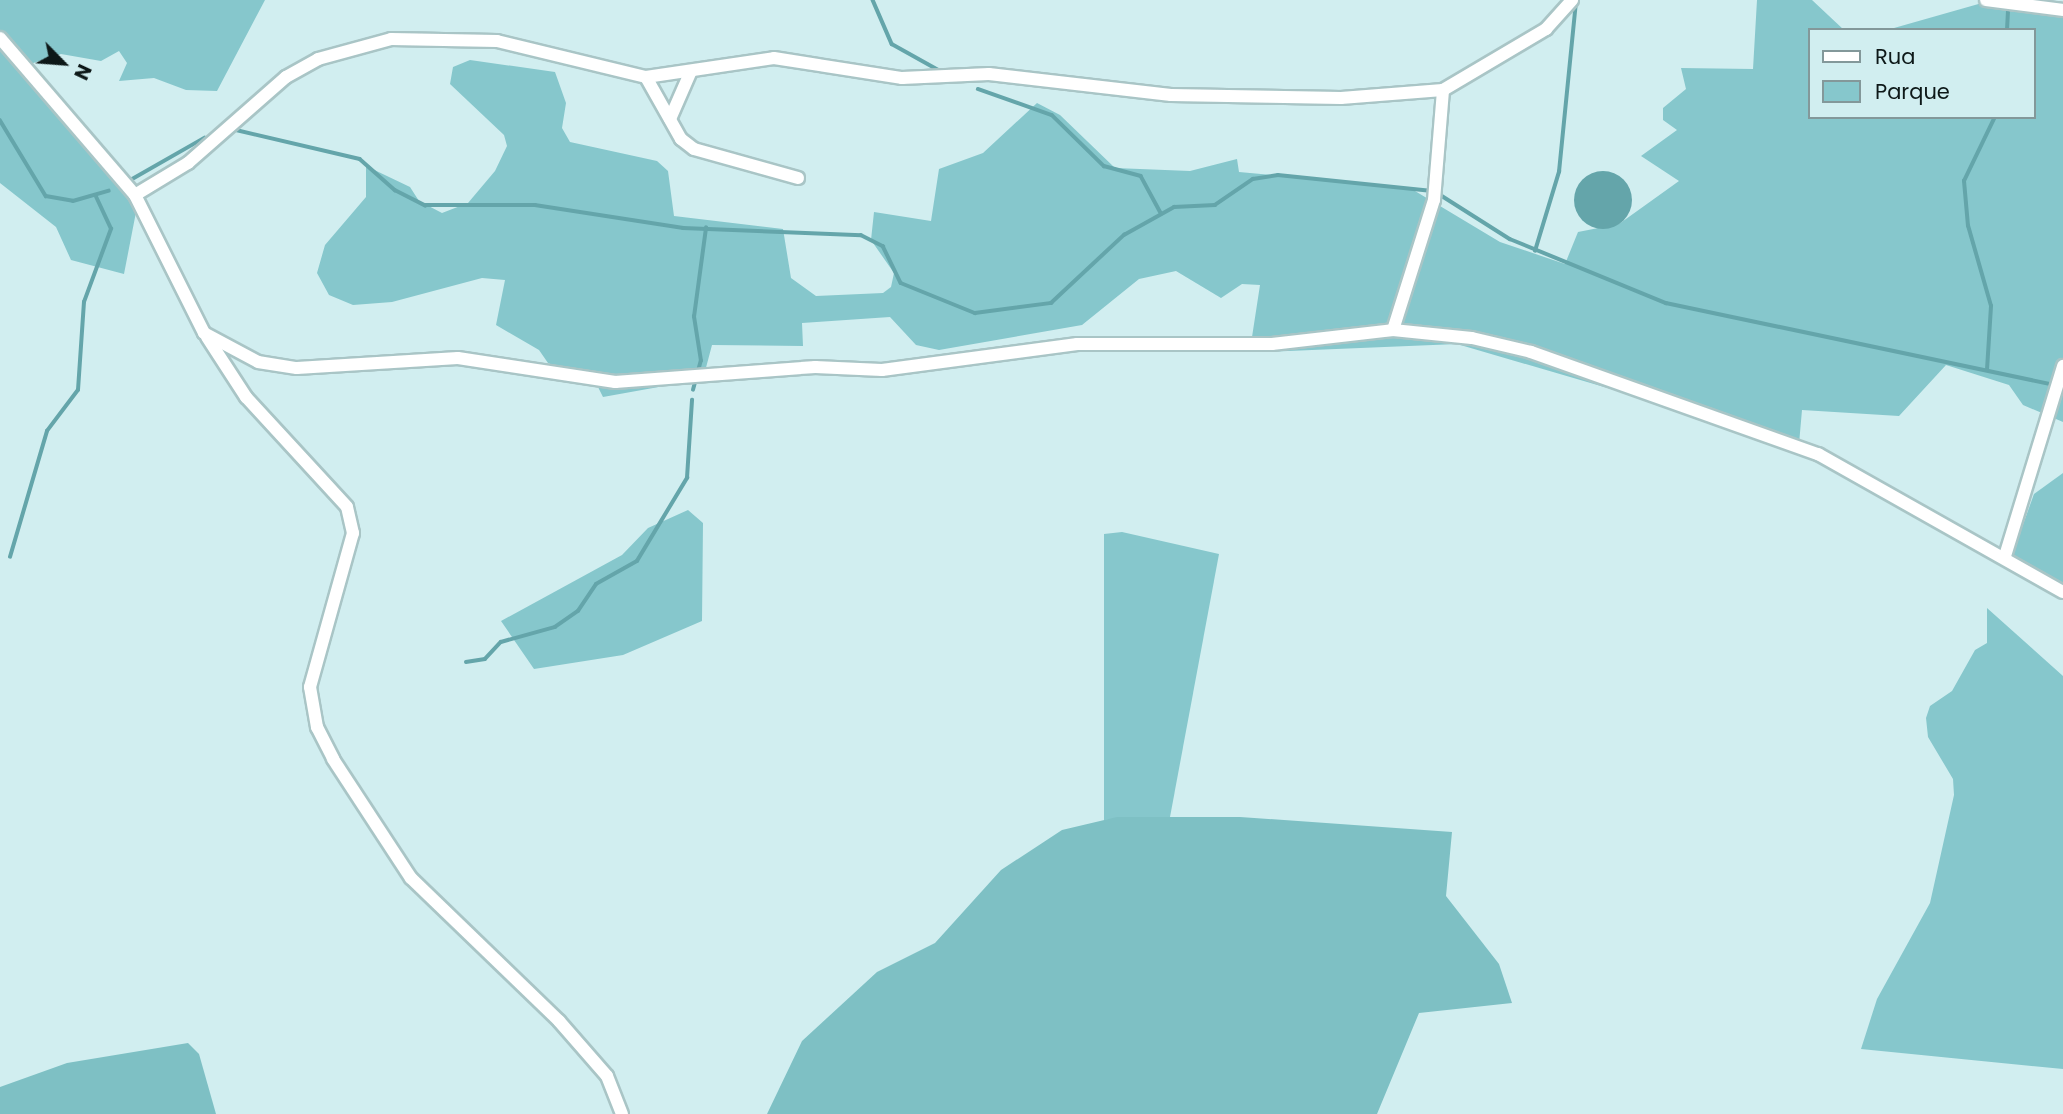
<!DOCTYPE html>
<html>
<head>
<meta charset="utf-8">
<style>
  body { margin:0 }
  #map { position:relative; width:2063px; height:1114px; overflow:hidden; background:#d1eef0; font-family:Poppins,sans-serif }
  div>[style] { position:absolute }
  .green>* { inset:0; background:#86c7cc }
  .forest>* { inset:0; background:#7ec0c4 }
  .water>* { inset:0; background:#64a5aa }
  .round { border-radius:50% }
  .stream>* { height:3.5px; margin:-1.75px; padding:0 1.75px; transform-origin:1.75px; border-radius:1.75px; background:#64a5aa }
  .roads { filter:drop-shadow(2px 0 #a9c5c6) drop-shadow(-2px 0 #a9c5c6) drop-shadow(0 2px #a9c5c6) drop-shadow(0 -2px #a9c5c6) }
  .minor>* { height:12px; margin:-6px; padding:0 6px; transform-origin:6px; border-radius:6px; background:#fff }
  span { translate:-50% -50%; white-space:nowrap; text-align:center; line-height:1.15; -webkit-text-stroke:6px #d1eef0; paint-order:stroke }
  .legend { position:absolute; left:1808px; top:28px; width:228px; height:91px; box-sizing:border-box; background:#d1eef0; border:2px solid #83989a; margin:0; padding:9px 12px; list-style:none; font-size:21px; color:#0d1818 }
  .legend li { display:flex; align-items:center; gap:14px; height:35px }
  .legend b { width:35px; border:2px solid #83989a }
  .north { position:absolute; left:28px; top:28px; width:70px; height:70px; -webkit-text-stroke:5px #d1eef0; paint-order:stroke; rotate:115deg; font-size:19px; font-weight:700; line-height:28px; text-align:center; color:#0d1818 }
  .north::after { content:''; display:block; margin:auto; width:24px; height:32px; background:#0d1818; clip-path:polygon(50% 0,100% 100%,50% 72%,0 100%) }
</style>
</head>
<body>
<div id="map">
  <div class="green">
    <div style="clip-path:polygon(0 0,265px 0,217px 91px,186px 90px,154px 78px,119px 81px,127px 63px,119px 51px,101px 61px,61px 54px,24px 66px,137px 207px,124px 274px,71px 260px,56px 227px,0 183px)"></div>
    <div style="clip-path:polygon(1757px 0,1812px 0,1844px 30px,1809px 30px,1809px 117px,2033px 117px,2033px 30px,1887px 30px,1989px 1px,2063px 16px,2063px 422px,2023px 405px,2009px 385px,1946px 365px,1899px 416px,1802px 410px,1799px 444px,1457px 344px,1264px 352px,1252px 337px,1260px 285px,1242px 284px,1221px 298px,1176px 271px,1139px 279px,1082px 325px,939px 350px,916px 345px,890px 317px,802px 323px,803px 346px,712px 345px,703px 379px,603px 397px,597px 385px,548px 363px,539px 350px,496px 325px,505px 280px,482px 278px,392px 302px,353px 305px,329px 295px,317px 273px,325px 245px,366px 197px,366px 166px,410px 187px,419px 201px,442px 213px,468px 203px,495px 171px,507px 146px,504px 135px,450px 84px,453px 67px,470px 60px,555px 72px,566px 103px,562px 128px,570px 142px,657px 161px,668px 171px,674px 216px,783px 229px,791px 278px,816px 296px,883px 293px,891px 287px,894px 273px,871px 240px,874px 212px,931px 221px,939px 169px,983px 153px,1037px 103px,1060px 115px,1115px 168px,1190px 171px,1237px 159px,1239px 172px,1410px 188px,1500px 242px,1565px 264px,1578px 232px,1619px 224px,1679px 181px,1641px 156px,1677px 130px,1663px 120px,1663px 108px,1686px 89px,1681px 68px,1753px 69px)"></div>
    <div style="clip-path:polygon(2063px 473px,2063px 599px,2008px 566px,2034px 494px)"></div>
    <div style="clip-path:polygon(688px 510px,703px 523px,702px 621px,623px 655px,534px 669px,501px 621px,622px 555px,648px 528px)"></div>
    <div style="clip-path:polygon(1122px 532px,1219px 554px,1170px 817px,1104px 820px,1104px 534px)"></div>
    <div style="clip-path:polygon(1987px 608px,2063px 676px,2063px 1069px,1861px 1049px,1877px 999px,1930px 903px,1954px 795px,1953px 779px,1928px 737px,1926px 718px,1930px 706px,1952px 691px,1975px 650px,1987px 643px)"></div>
  </div>
  <div class="forest">
    <div style="clip-path:polygon(1117px 817px,1240px 817px,1452px 832px,1446px 896px,1499px 964px,1512px 1003px,1419px 1013px,1377px 1114px,767px 1114px,802px 1041px,877px 972px,935px 943px,1001px 870px,1062px 830px)"></div>
    <div style="clip-path:polygon(188px 1043px,199px 1054px,216px 1114px,0 1114px,0 1087px,67px 1063px)"></div>
  </div>
  <div class="water">
    <div class="round" style="left:1574px;top:171px;width:58px;height:58px"></div>
  </div>
  <div class="stream">
    <div style="left:873px;top:0;width:48px;rotate:66.6deg"></div>
    <div style="left:892px;top:44px;width:57px;rotate:29.2deg"></div>
    <div style="left:2007px;top:30px;width:18px;rotate:-87deg"></div>
    <div style="left:978px;top:89px;width:78px;rotate:19.4deg"></div>
    <div style="left:1052px;top:115px;width:73px;rotate:44.4deg"></div>
    <div style="left:1104px;top:166px;width:38px;rotate:15deg"></div>
    <div style="left:1141px;top:176px;width:42px;rotate:61.6deg"></div>
    <div style="left:0;top:120px;width:89px;rotate:58.8deg"></div>
    <div style="left:46px;top:196px;width:27px;rotate:10deg"></div>
    <div style="left:73px;top:201px;width:37px;rotate:-16deg"></div>
    <div style="left:232px;top:129px;width:131px;rotate:13.2deg"></div>
    <div style="left:360px;top:159px;width:47px;rotate:41.5deg"></div>
    <div style="left:395px;top:190px;width:34px;rotate:27deg"></div>
    <div style="left:425px;top:205px;width:110px"></div>
    <div style="left:535px;top:205px;width:150px;rotate:8.8deg"></div>
    <div style="left:683px;top:228px;width:178px;rotate:2.3deg"></div>
    <div style="left:861px;top:235px;width:25px;rotate:27deg"></div>
    <div style="left:883px;top:246px;width:41px;rotate:64.1deg"></div>
    <div style="left:901px;top:283px;width:80px;rotate:22.1deg"></div>
    <div style="left:975px;top:313px;width:77px;rotate:-7.5deg"></div>
    <div style="left:1051px;top:303px;width:100px;rotate:-43deg"></div>
    <div style="left:1124px;top:235px;width:57px;rotate:-29.2deg"></div>
    <div style="left:1174px;top:207px;width:41px;rotate:-2.8deg"></div>
    <div style="left:1215px;top:205px;width:46px;rotate:-34.4deg"></div>
    <div style="left:1253px;top:179px;width:25px;rotate:-9deg"></div>
    <div style="left:1278px;top:175px;width:155px;rotate:5.9deg"></div>
    <div style="left:127px;top:182px;width:89px;rotate:-29.7deg"></div>
    <div style="left:1439px;top:194px;width:84px;rotate:32.4deg"></div>
    <div style="left:1510px;top:239px;width:169px;rotate:22.3deg"></div>
    <div style="left:1666px;top:303px;width:406px;rotate:11.9deg"></div>
    <div style="left:1535px;top:251px;width:83px;rotate:-73.1deg"></div>
    <div style="left:1559px;top:172px;width:171px;rotate:-84.3deg"></div>
    <div style="left:1987px;top:370px;width:64px;rotate:-86.4deg"></div>
    <div style="left:1991px;top:306px;width:83px;rotate:-106deg"></div>
    <div style="left:1968px;top:226px;width:45px;rotate:-95.1deg"></div>
    <div style="left:1964px;top:181px;width:71px;rotate:-64.2deg"></div>
    <div style="left:693px;top:390px;width:30px;rotate:-75deg"></div>
    <div style="left:701px;top:361px;width:45px;rotate:-99deg"></div>
    <div style="left:694px;top:317px;width:90px;rotate:-82.3deg"></div>
    <div style="left:10px;top:557px;width:131px;rotate:-73.6deg"></div>
    <div style="left:47px;top:431px;width:51px;rotate:-52.9deg"></div>
    <div style="left:78px;top:390px;width:88px;rotate:-86.1deg"></div>
    <div style="left:84px;top:302px;width:78px;rotate:-69.7deg"></div>
    <div style="left:111px;top:229px;width:35px;rotate:-115deg"></div>
    <div style="left:466px;top:662px;width:19px;rotate:-9deg"></div>
    <div style="left:485px;top:659px;width:23px;rotate:-47deg"></div>
    <div style="left:501px;top:642px;width:56px;rotate:-15.5deg"></div>
    <div style="left:555px;top:627px;width:28px;rotate:-35deg"></div>
    <div style="left:578px;top:611px;width:32px;rotate:-56deg"></div>
    <div style="left:596px;top:584px;width:47px;rotate:-29.3deg"></div>
    <div style="left:637px;top:561px;width:97px;rotate:-58.9deg"></div>
    <div style="left:687px;top:478px;width:78px;rotate:-86.3deg"></div>
  </div>
  <div class="roads">
    <div class="minor">
      <div style="left:1986px;top:0;width:78px;rotate:7.4deg"></div>
      <div style="left:0;top:38px;width:207px;rotate:49.3deg"></div>
      <div style="left:135px;top:195px;width:154px;rotate:63.4deg"></div>
      <div style="left:204px;top:333px;width:61px;rotate:28.2deg"></div>
      <div style="left:258px;top:362px;width:39px;rotate:9deg"></div>
      <div style="left:297px;top:368px;width:161px;rotate:-3.6deg"></div>
      <div style="left:458px;top:358px;width:159px;rotate:8.7deg"></div>
      <div style="left:615px;top:382px;width:201px;rotate:-4.3deg"></div>
      <div style="left:815px;top:367px;width:67px;rotate:2.6deg"></div>
      <div style="left:882px;top:370px;width:197px;rotate:-7.6deg"></div>
      <div style="left:1077px;top:344px;width:195px"></div>
      <div style="left:1272px;top:344px;width:122px;rotate:-6.6deg"></div>
      <div style="left:1393px;top:330px;width:79px;rotate:5.8deg"></div>
      <div style="left:1472px;top:338px;width:61px;rotate:13.3deg"></div>
      <div style="left:1531px;top:352px;width:305px;rotate:19.6deg"></div>
      <div style="left:1818px;top:454px;width:281px;rotate:29.4deg"></div>
      <div style="left:646px;top:77px;width:71px;rotate:60.6deg"></div>
      <div style="left:681px;top:139px;width:16px;rotate:38deg"></div>
      <div style="left:694px;top:149px;width:108px;rotate:15.6deg"></div>
      <div style="left:670px;top:119px;width:52px;rotate:-66.4deg"></div>
      <div style="left:135px;top:195px;width:62px;rotate:-31.1deg"></div>
      <div style="left:188px;top:163px;width:130px;rotate:-41.3deg"></div>
      <div style="left:286px;top:77px;width:37px;rotate:-29deg"></div>
      <div style="left:318px;top:59px;width:76px;rotate:-15.3deg"></div>
      <div style="left:391px;top:39px;width:106px;rotate:1.1deg"></div>
      <div style="left:497px;top:41px;width:153px;rotate:13.6deg"></div>
      <div style="left:646px;top:77px;width:129px;rotate:-8.4deg"></div>
      <div style="left:774px;top:58px;width:130px;rotate:8.9deg"></div>
      <div style="left:902px;top:78px;width:87px;rotate:-2.6deg"></div>
      <div style="left:989px;top:74px;width:183px;rotate:6.6deg"></div>
      <div style="left:1171px;top:95px;width:170px;rotate:1deg"></div>
      <div style="left:1341px;top:98px;width:102px;rotate:-4.5deg"></div>
      <div style="left:1443px;top:90px;width:120px;rotate:-30.6deg"></div>
      <div style="left:1546px;top:29px;width:39px;rotate:-48deg"></div>
      <div style="left:1393px;top:330px;width:136px;rotate:-72.5deg"></div>
      <div style="left:1434px;top:200px;width:110px;rotate:-85.3deg"></div>
      <div style="left:207px;top:337px;width:72px;rotate:57deg"></div>
      <div style="left:246px;top:397px;width:149px;rotate:47.4deg"></div>
      <div style="left:347px;top:507px;width:27px;rotate:77deg"></div>
      <div style="left:353px;top:533px;width:160px;rotate:105.6deg"></div>
      <div style="left:310px;top:687px;width:41px;rotate:80.1deg"></div>
      <div style="left:317px;top:727px;width:36px;rotate:63deg"></div>
      <div style="left:333px;top:759px;width:142px;rotate:56.8deg"></div>
      <div style="left:411px;top:878px;width:206px;rotate:44deg"></div>
      <div style="left:559px;top:1021px;width:73px;rotate:48.9deg"></div>
      <div style="left:607px;top:1076px;width:41px;rotate:68.5deg"></div>
      <div style="left:2005px;top:556px;width:199px;rotate:-73deg"></div>
    </div>
  </div>
  <ul class="legend">
  <li><b style="height:9px;background:#fff"></b>Rua</li>
  <li><b style="height:19px;background:#86c7cc"></b>Parque</li>
  </ul>
  <div class="north">N</div>
</div>
</body>
</html>
